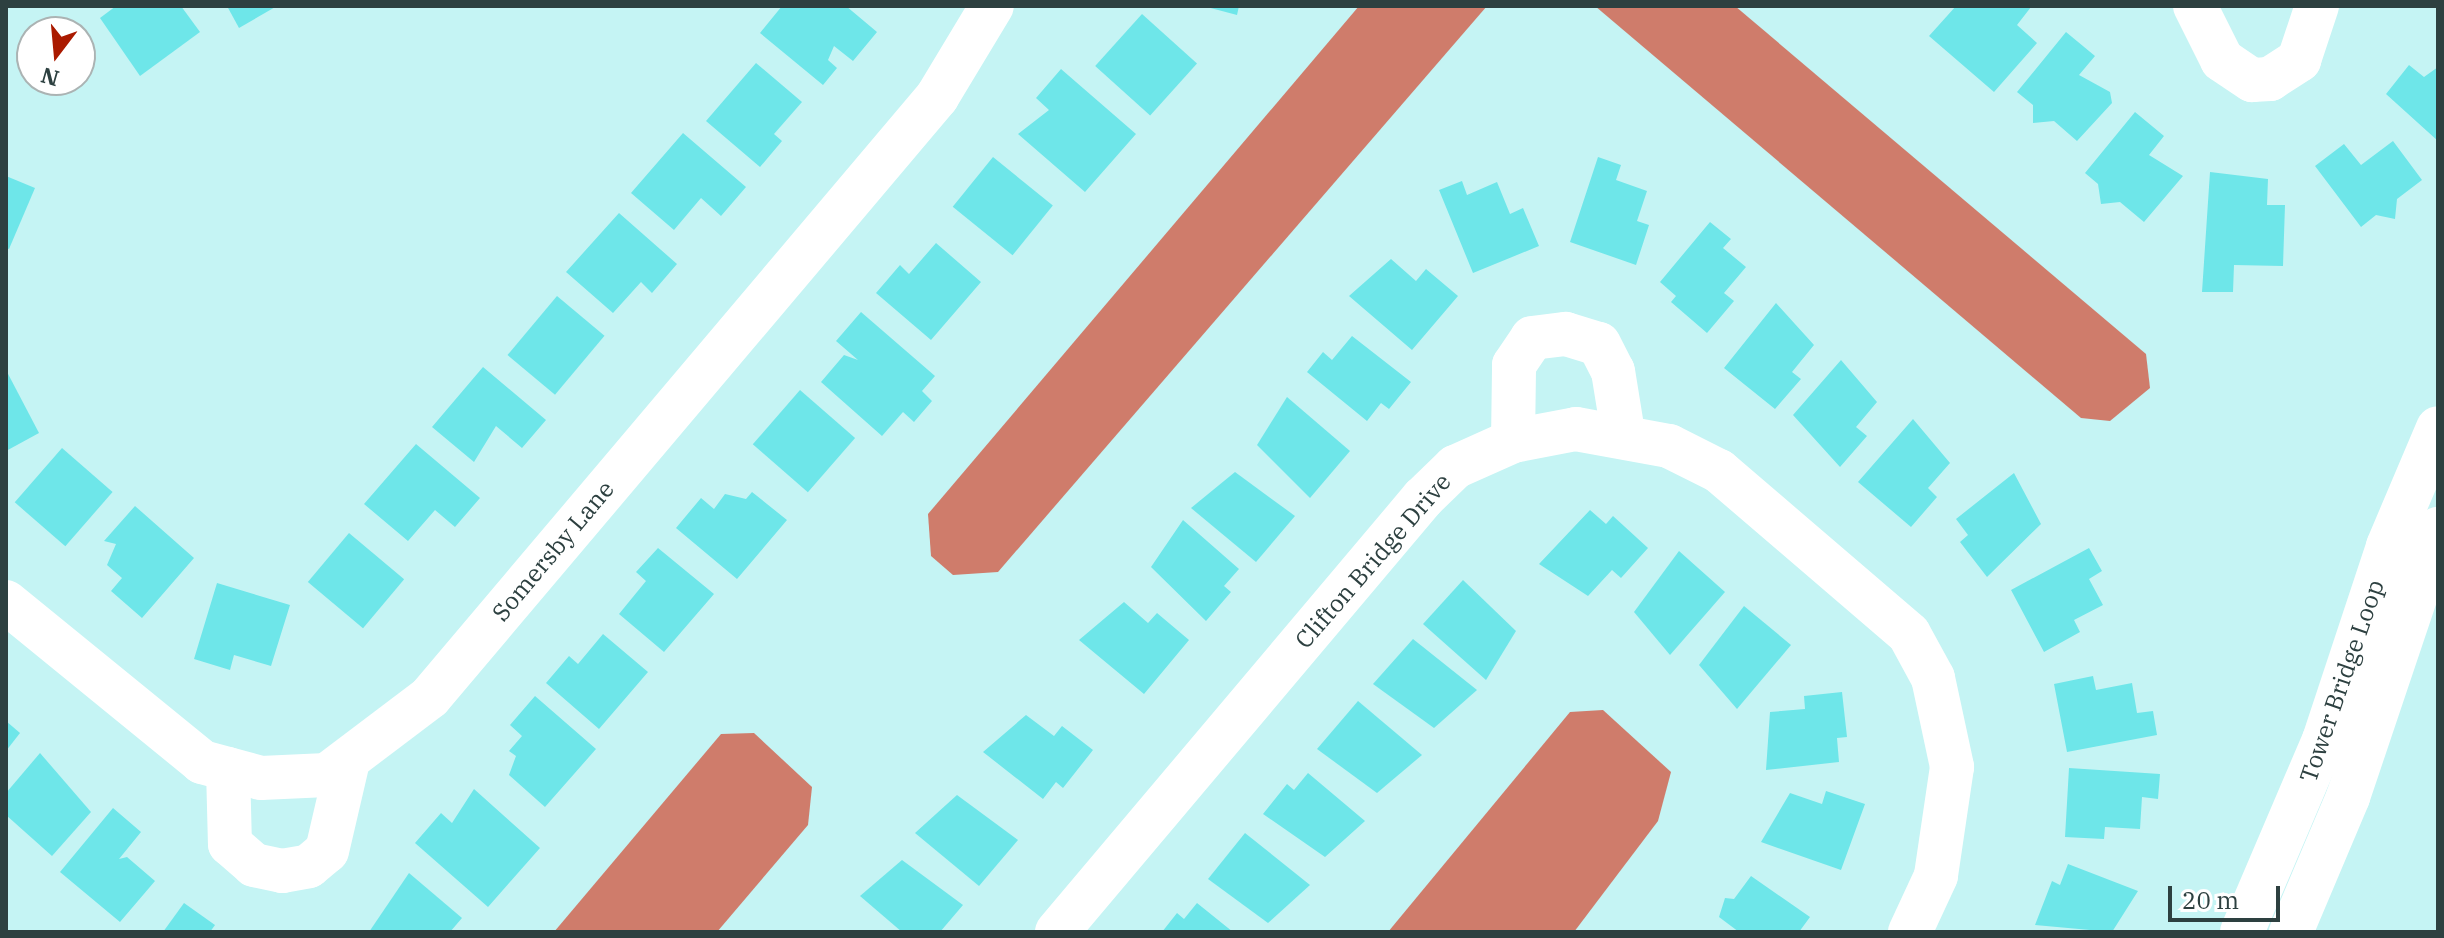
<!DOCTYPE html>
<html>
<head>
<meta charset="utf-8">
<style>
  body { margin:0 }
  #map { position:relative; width:2444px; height:938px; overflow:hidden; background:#c5f4f4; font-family:"IBM Plex Serif",serif }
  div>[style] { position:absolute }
  .water>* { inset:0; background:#cf7c6b }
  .building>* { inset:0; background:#6ee6e9; transform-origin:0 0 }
  .minor>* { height:44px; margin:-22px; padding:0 22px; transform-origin:22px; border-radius:22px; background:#fff }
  span { translate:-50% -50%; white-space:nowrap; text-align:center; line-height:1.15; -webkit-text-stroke:6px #fff; paint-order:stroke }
  .street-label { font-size:24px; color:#2d4040 }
  .frame { position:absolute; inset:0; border:8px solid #2d4040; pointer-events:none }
  .north { position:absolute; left:16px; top:16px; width:80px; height:80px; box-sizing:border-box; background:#fff; border:2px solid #abb3b3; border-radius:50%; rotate:196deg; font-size:22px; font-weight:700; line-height:32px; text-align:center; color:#2d4040 }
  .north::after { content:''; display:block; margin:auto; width:28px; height:36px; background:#aa1a00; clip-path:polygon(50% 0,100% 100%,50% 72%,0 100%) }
  .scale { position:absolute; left:2168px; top:886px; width:112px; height:36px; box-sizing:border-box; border:4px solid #2d4040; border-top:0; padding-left:10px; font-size:24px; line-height:28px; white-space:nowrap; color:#2d4040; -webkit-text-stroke:6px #fff; paint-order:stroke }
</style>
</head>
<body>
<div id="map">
  <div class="water">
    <div style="clip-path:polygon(1359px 6px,1487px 6px,998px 572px,953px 575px,931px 556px,928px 514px)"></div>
    <div style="clip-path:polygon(1595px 6px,1735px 6px,2146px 354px,2150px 388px,2110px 421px,2081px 418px)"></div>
    <div style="clip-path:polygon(1603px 710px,1671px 772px,1658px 821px,1574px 932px,1388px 932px,1570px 712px)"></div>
    <div style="clip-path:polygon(754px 733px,812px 787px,808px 825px,717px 932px,554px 932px,721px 734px)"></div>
  </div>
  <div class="building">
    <div style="clip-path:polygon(116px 6px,181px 6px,200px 32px,140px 76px,100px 18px)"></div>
    <div style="clip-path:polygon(227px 6px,277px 6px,239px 28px)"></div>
    <div style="clip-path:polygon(782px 6px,846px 6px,877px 32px,853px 61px,834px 46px,828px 60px,837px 68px,823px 85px,760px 33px)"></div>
    <div style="clip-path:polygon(1203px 6px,1239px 6px,1237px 15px)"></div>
    <div style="clip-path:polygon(1956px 6px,2031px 7px,2017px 25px,2037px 43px,1994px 92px,1929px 36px)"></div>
    <div style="left:1142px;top:14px;width:74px;height:70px;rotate:42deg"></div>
    <div style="clip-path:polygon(2066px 32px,2095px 56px,2079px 75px,2110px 92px,2112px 103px,2077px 141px,2054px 121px,2033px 123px,2033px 105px,2017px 92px)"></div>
    <div style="clip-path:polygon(756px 63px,802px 102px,774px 134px,782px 141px,760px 167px,706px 121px)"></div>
    <div style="clip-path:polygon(2409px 65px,2424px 77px,2438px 67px,2438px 141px,2386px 94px)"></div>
    <div style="clip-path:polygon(1061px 69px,1136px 134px,1085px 192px,1018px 134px,1049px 110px,1036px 98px)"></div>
    <div style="clip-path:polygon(2135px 112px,2164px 136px,2149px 155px,2183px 176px,2144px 222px,2120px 202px,2101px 204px,2098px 184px,2085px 173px)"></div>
    <div style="clip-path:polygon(683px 133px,746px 187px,721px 216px,701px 198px,674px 230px,631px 193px)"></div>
    <div style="clip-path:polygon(2393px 141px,2422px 180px,2397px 199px,2395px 219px,2376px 215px,2361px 227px,2315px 166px,2344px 144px,2361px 165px)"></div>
    <div style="left:993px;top:157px;width:77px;height:64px;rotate:39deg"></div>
    <div style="clip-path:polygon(1598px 157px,1621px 165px,1616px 180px,1647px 191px,1637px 221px,1649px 225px,1636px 265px,1570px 242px)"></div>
    <div style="clip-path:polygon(2210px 172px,2268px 179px,2267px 205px,2285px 205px,2283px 266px,2234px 265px,2233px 292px,2202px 292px)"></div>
    <div style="clip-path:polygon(6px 176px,35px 188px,9px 249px,6px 248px)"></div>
    <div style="clip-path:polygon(1462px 181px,1467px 195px,1497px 182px,1510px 214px,1523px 208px,1539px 246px,1473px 273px,1439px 190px)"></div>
    <div style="clip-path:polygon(619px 213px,677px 264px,652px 293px,641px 282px,613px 313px,566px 272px)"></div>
    <div style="clip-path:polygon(1710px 222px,1731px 239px,1723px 248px,1746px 267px,1724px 293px,1734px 301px,1707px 333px,1671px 302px,1676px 296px,1660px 282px)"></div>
    <div style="clip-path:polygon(936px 243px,981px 282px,931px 340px,876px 293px,900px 265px,909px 274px)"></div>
    <div style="clip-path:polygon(1391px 259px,1416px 281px,1426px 269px,1458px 296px,1412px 350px,1349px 296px)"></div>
    <div style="left:557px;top:296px;width:62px;height:77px;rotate:40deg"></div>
    <div style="clip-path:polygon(1776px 303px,1814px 345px,1792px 372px,1801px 379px,1775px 409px,1724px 368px)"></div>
    <div style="clip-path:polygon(861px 312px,935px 376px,922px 391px,932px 401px,914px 422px,903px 412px,882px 436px,821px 382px,844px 355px,858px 360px,836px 341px)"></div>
    <div style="clip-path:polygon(1352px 336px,1411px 382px,1389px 409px,1381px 403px,1367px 421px,1307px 372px,1323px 352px,1332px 360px)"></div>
    <div style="clip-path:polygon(1841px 360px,1877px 402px,1856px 427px,1867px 436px,1840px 467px,1793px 415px)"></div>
    <div style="clip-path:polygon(483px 367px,546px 420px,522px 448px,496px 426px,474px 462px,432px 427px)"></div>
    <div style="clip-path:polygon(6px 370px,39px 433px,6px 451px)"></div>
    <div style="left:800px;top:390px;width:73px;height:72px;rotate:41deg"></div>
    <div style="clip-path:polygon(1287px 397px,1350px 451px,1310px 498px,1257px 445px)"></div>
    <div style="clip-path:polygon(1913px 419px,1950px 463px,1928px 488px,1937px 497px,1911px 527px,1858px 482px)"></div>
    <div style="clip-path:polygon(416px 444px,480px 498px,455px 527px,435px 510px,408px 541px,364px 504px)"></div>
    <div style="left:62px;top:448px;width:67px;height:72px;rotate:41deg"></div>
    <div style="clip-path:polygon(1235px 472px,1295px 516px,1256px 562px,1191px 508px)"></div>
    <div style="clip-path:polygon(2014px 473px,2041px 524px,1987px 577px,1960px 542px,1968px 535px,1956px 519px)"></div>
    <div style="clip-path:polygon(752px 492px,787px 520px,737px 579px,676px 528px,701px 498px,714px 509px,725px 494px,746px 499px)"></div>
    <div style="clip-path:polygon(135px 506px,194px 558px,142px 618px,111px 591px,122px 578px,107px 565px,116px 544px,104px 541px)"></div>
    <div style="clip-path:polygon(1590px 510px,1606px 524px,1613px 516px,1648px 548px,1621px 578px,1612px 570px,1588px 596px,1539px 564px)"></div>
    <div style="clip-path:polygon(1183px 520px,1239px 569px,1224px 586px,1231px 592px,1206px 621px,1151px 567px)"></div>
    <div style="left:349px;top:533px;width:72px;height:64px;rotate:40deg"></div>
    <div style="clip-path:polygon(658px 548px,714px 594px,664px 652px,619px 614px,646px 581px,636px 572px)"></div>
    <div style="clip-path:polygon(2089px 548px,2102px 571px,2089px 579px,2103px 605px,2074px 620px,2080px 632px,2044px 652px,2011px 590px)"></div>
    <div style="clip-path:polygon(1679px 551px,1725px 592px,1670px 655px,1634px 612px)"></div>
    <div style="clip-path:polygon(1463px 580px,1516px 631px,1486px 680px,1423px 624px)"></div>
    <div style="clip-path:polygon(217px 583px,290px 605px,271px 666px,234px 655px,230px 670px,194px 659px)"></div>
    <div style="clip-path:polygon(1124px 602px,1148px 623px,1157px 613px,1189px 640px,1144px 694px,1079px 640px)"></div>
    <div style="clip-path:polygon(1744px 606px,1791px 645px,1737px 709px,1699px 665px)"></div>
    <div style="clip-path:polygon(603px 634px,648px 672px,599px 729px,546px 683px,569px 656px,578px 664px)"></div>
    <div style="clip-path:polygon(1413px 639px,1477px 690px,1434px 728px,1373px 684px)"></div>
    <div style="clip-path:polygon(2093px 676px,2096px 690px,2132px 683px,2137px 713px,2153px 711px,2157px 735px,2067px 752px,2054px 684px)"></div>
    <div style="clip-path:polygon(1842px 692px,1847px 737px,1837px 738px,1839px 762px,1766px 770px,1770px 712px,1805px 709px,1804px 696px)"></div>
    <div style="clip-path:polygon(535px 696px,596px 749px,545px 807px,509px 775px,516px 756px,509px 751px,522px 736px,510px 725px)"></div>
    <div style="clip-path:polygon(1358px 701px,1422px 755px,1377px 793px,1317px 749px)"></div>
    <div style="clip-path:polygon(1026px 715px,1054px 736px,1062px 726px,1093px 750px,1063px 788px,1056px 782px,1043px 799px,983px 752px)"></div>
    <div style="clip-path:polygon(6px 721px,20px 733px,6px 751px)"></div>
    <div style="clip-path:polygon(40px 753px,91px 812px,52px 856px,6px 815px,6px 793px)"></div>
    <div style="clip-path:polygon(2069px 768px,2160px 774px,2158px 799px,2142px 797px,2140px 829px,2105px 827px,2104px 839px,2065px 837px)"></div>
    <div style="clip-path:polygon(1308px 773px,1365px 821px,1325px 857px,1263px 814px,1287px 784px,1294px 790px)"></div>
    <div style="clip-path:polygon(474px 789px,540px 848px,488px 907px,415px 843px,441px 813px,452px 823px)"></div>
    <div style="clip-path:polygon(1826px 791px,1865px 804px,1841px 870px,1761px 842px,1790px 793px,1822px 804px)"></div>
    <div style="clip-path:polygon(957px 795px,1018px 840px,979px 886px,915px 833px)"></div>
    <div style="clip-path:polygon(113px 808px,141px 832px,119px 859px,127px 857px,155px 881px,120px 922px,60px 872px)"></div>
    <div style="clip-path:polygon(1245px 833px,1310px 885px,1268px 923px,1208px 879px)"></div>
    <div style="clip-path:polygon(902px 860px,963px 905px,940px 932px,902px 932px,860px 896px)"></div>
    <div style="clip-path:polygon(2068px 864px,2138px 891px,2112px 932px,2035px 925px,2052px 881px,2060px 885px)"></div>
    <div style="clip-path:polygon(409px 873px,462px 918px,450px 932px,369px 932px)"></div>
    <div style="clip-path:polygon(1751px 876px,1810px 917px,1799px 932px,1739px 932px,1719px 917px,1725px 898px,1734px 899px)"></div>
    <div style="clip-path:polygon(184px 903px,215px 925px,210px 932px,163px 932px)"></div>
    <div style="clip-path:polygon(1197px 903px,1233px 932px,1162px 932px,1177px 913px,1184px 919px)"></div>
  </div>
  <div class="minor">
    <div style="left:2195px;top:6px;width:60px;rotate:63.4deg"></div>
    <div style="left:2222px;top:60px;width:36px;rotate:34deg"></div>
    <div style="left:2252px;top:80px;width:18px;rotate:-3deg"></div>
    <div style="left:2270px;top:79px;width:35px;rotate:-33deg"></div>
    <div style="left:2299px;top:60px;width:57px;rotate:-71.6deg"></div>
    <div style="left:1513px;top:441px;width:76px;rotate:-89.2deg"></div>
    <div style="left:1514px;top:365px;width:32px;rotate:-56deg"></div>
    <div style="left:1532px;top:338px;width:34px;rotate:-7deg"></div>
    <div style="left:1566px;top:334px;width:34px;rotate:17deg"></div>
    <div style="left:1599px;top:344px;width:30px;rotate:63deg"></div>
    <div style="left:1613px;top:371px;width:63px;rotate:80.8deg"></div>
    <div style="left:6px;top:602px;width:253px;rotate:39.2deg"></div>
    <div style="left:202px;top:762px;width:61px;rotate:15.2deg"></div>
    <div style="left:261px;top:778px;width:66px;rotate:-2.6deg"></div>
    <div style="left:327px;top:775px;width:129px;rotate:-37.1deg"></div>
    <div style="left:430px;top:697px;width:786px;rotate:-49.8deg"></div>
    <div style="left:937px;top:97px;width:106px;rotate:-58.9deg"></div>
    <div style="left:228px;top:769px;width:75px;rotate:88.5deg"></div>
    <div style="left:230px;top:844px;width:32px;rotate:41deg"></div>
    <div style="left:254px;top:865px;width:29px;rotate:12deg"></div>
    <div style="left:282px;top:871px;width:27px;rotate:-10deg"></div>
    <div style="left:309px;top:866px;width:23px;rotate:-40deg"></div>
    <div style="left:327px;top:851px;width:92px;rotate:-76.9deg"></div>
    <div style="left:1057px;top:932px;width:568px;rotate:-49.86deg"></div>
    <div style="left:1423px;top:498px;width:45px;rotate:-44.1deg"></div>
    <div style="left:1455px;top:467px;width:64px;rotate:-24.1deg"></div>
    <div style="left:1513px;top:441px;width:64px;rotate:-10.8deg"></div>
    <div style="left:1576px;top:429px;width:95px;rotate:10.4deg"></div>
    <div style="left:1669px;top:446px;width:56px;rotate:26.6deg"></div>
    <div style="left:1719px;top:471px;width:250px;rotate:40.6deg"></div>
    <div style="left:1909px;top:634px;width:50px;rotate:61.4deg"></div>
    <div style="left:1933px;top:678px;width:91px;rotate:77.9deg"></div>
    <div style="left:1952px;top:767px;width:110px;rotate:98.4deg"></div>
    <div style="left:1936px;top:876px;width:62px;rotate:114.9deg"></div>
    <div style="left:2242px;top:932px;width:209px;rotate:-66.9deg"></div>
    <div style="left:2324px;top:740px;width:204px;rotate:-71.7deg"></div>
    <div style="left:2388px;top:546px;width:128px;rotate:-67deg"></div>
    <div style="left:2291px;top:932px;width:147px;rotate:-67.1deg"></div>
    <div style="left:2348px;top:797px;width:283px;rotate:-71.4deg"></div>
  </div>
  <div class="street-label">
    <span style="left:553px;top:551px;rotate:-50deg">Somersby Lane</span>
    <span style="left:1373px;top:561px;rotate:-49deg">Clifton Bridge Drive</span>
    <span style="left:2342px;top:681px;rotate:-71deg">Tower Bridge Loop</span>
  </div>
  <div class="frame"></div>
  <div class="north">N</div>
  <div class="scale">20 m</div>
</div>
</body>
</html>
